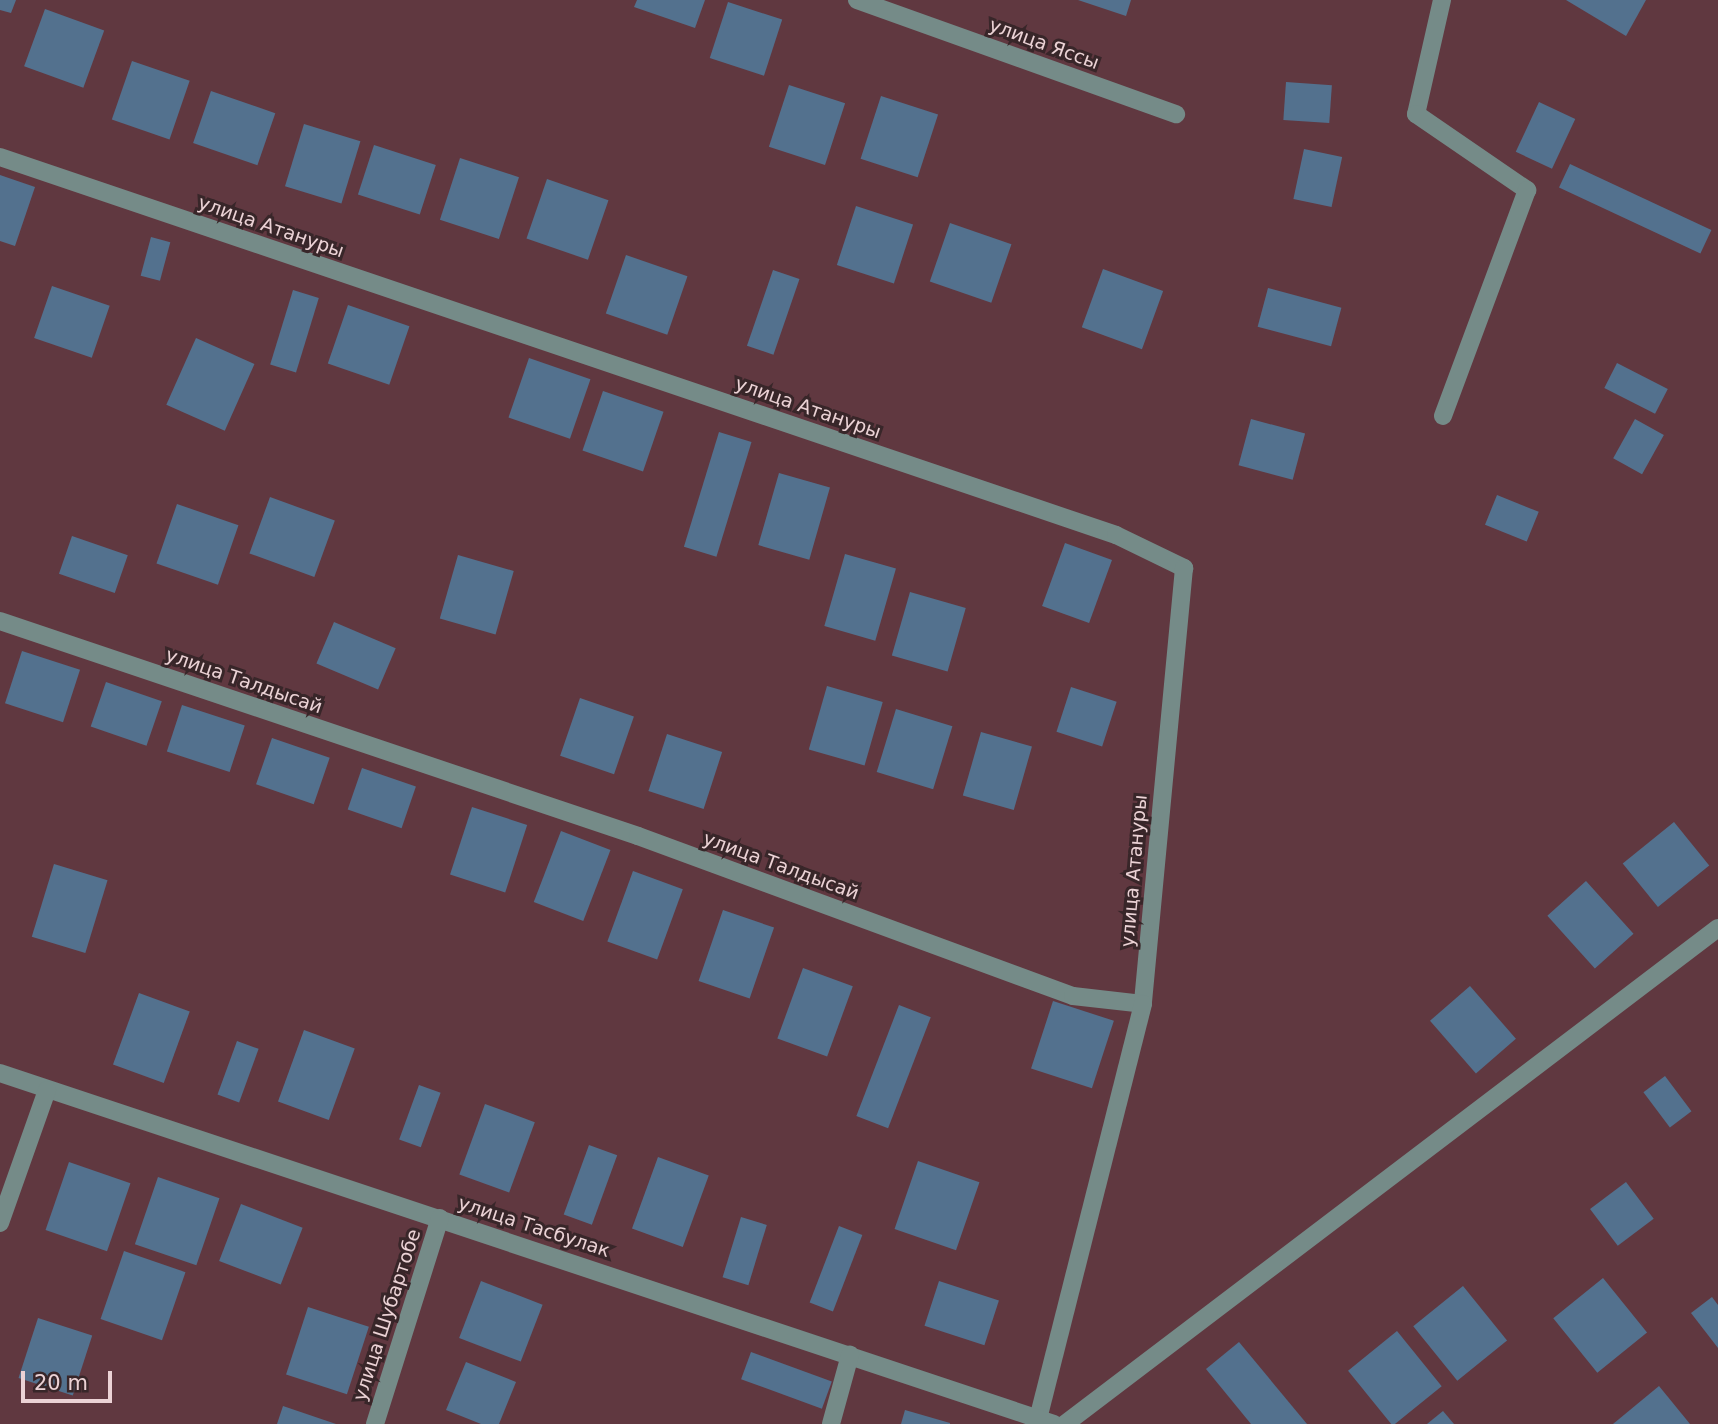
<!DOCTYPE html>
<html>
<head>
<meta charset="utf-8">
<style>
  body { margin:0 }
  #map { position:relative; width:1718px; height:1424px; overflow:hidden; background:#603840; font-family:"DejaVu Sans",sans-serif }
  div>[style] { position:absolute }
  .building>* { inset:0; background:#53718e; transform-origin:0 0 }
  .minor>* { height:18px; margin:-9px; padding:0 9px; transform-origin:9px; border-radius:9px; background:#758b88 }
  span { translate:-50% -50%; white-space:nowrap; text-align:center; line-height:1.15; -webkit-text-stroke:6px #382629; paint-order:stroke }
  .street-label { font-size:19px; color:#ebd2d5 }
  .scale { position:absolute; left:21px; top:1371px; width:91px; height:32px; box-sizing:border-box; border:4px solid #ebd2d5; border-top:0; padding-left:9px; font-size:21px; line-height:24px; white-space:nowrap; color:#ebd2d5; -webkit-text-stroke:5px #382629; paint-order:stroke }
</style>
</head>
<body>
<div id="map">
  <div class="building">
    <div style="clip-path:polygon(0 0,16px 0,11px 13px,0 10px)"></div>
    <div style="clip-path:polygon(637px 0,705px 0,695px 28px,634px 7px)"></div>
    <div style="clip-path:polygon(1078px 0,1131px 0,1126px 16px)"></div>
    <div style="clip-path:polygon(1566px 0,1646px 0,1626px 36px)"></div>
    <div style="left:728px;top:2px;width:57px;height:59px;rotate:18deg"></div>
    <div style="left:45px;top:9px;width:63px;height:61px;rotate:20deg"></div>
    <div style="left:132px;top:61px;width:61px;height:62px;rotate:19deg"></div>
    <div style="left:1286px;top:82px;width:46px;height:38px;rotate:4deg"></div>
    <div style="left:789px;top:85px;width:59px;height:65px;rotate:18deg"></div>
    <div style="left:211px;top:91px;width:68px;height:55px;rotate:19deg"></div>
    <div style="left:881px;top:96px;width:60px;height:66px;rotate:18deg"></div>
    <div style="left:1539px;top:102px;width:40px;height:55px;rotate:25deg"></div>
    <div style="left:304px;top:124px;width:59px;height:65px;rotate:17deg"></div>
    <div style="left:374px;top:145px;width:65px;height:52px;rotate:18deg"></div>
    <div style="left:1304px;top:149px;width:39px;height:51px;rotate:12deg"></div>
    <div style="left:460px;top:158px;width:62px;height:65px;rotate:18deg"></div>
    <div style="left:1570px;top:164px;width:156px;height:26px;rotate:25deg"></div>
    <div style="clip-path:polygon(0 175px,35px 187px,15px 246px,0 241px)"></div>
    <div style="left:547px;top:179px;width:65px;height:63px;rotate:19deg"></div>
    <div style="left:856px;top:206px;width:60px;height:62px;rotate:18deg"></div>
    <div style="left:950px;top:223px;width:65px;height:62px;rotate:19deg"></div>
    <div style="left:151px;top:237px;width:20px;height:40px;rotate:15deg"></div>
    <div style="left:626px;top:255px;width:65px;height:62px;rotate:19deg"></div>
    <div style="left:1103px;top:269px;width:64px;height:62px;rotate:20deg"></div>
    <div style="left:773px;top:270px;width:28px;height:80px;rotate:19deg"></div>
    <div style="left:52px;top:286px;width:61px;height:55px;rotate:19deg"></div>
    <div style="left:1268px;top:288px;width:76px;height:40px;rotate:15deg"></div>
    <div style="left:293px;top:290px;width:27px;height:78px;rotate:17deg"></div>
    <div style="left:348px;top:305px;width:65px;height:62px;rotate:19deg"></div>
    <div style="left:196px;top:338px;width:64px;height:73px;rotate:24deg"></div>
    <div style="left:529px;top:358px;width:65px;height:63px;rotate:19deg"></div>
    <div style="left:1617px;top:363px;width:57px;height:28px;rotate:27deg"></div>
    <div style="left:603px;top:391px;width:64px;height:63px;rotate:19deg"></div>
    <div style="left:1251px;top:419px;width:56px;height:48px;rotate:15deg"></div>
    <div style="left:1635px;top:419px;width:33px;height:45px;rotate:29deg"></div>
    <div style="left:719px;top:432px;width:34px;height:120px;rotate:17deg"></div>
    <div style="left:779px;top:473px;width:53px;height:75px;rotate:16deg"></div>
    <div style="left:1497px;top:495px;width:45px;height:32px;rotate:22deg"></div>
    <div style="left:270px;top:497px;width:69px;height:60px;rotate:20deg"></div>
    <div style="left:177px;top:504px;width:65px;height:63px;rotate:19deg"></div>
    <div style="left:72px;top:536px;width:59px;height:40px;rotate:19deg"></div>
    <div style="left:1065px;top:543px;width:50px;height:67px;rotate:20deg"></div>
    <div style="left:845px;top:554px;width:53px;height:75px;rotate:16deg"></div>
    <div style="left:458px;top:555px;width:58px;height:66px;rotate:16deg"></div>
    <div style="left:910px;top:592px;width:58px;height:66px;rotate:16deg"></div>
    <div style="left:334px;top:622px;width:67px;height:45px;rotate:23deg"></div>
    <div style="left:22px;top:651px;width:61px;height:55px;rotate:18deg"></div>
    <div style="left:106px;top:682px;width:59px;height:47px;rotate:19deg"></div>
    <div style="left:827px;top:686px;width:58px;height:66px;rotate:16deg"></div>
    <div style="left:1071px;top:687px;width:48px;height:47px;rotate:18deg"></div>
    <div style="left:580px;top:698px;width:57px;height:61px;rotate:19deg"></div>
    <div style="left:182px;top:705px;width:66px;height:49px;rotate:18deg"></div>
    <div style="left:896px;top:709px;width:59px;height:66px;rotate:17deg"></div>
    <div style="left:981px;top:732px;width:53px;height:66px;rotate:16deg"></div>
    <div style="left:667px;top:734px;width:58px;height:60px;rotate:18deg"></div>
    <div style="left:272px;top:738px;width:61px;height:49px;rotate:19deg"></div>
    <div style="left:362px;top:768px;width:57px;height:44px;rotate:19deg"></div>
    <div style="left:472px;top:807px;width:58px;height:71px;rotate:18deg"></div>
    <div style="left:1674px;top:822px;width:56px;height:66px;rotate:51deg"></div>
    <div style="left:561px;top:831px;width:53px;height:76px;rotate:21deg"></div>
    <div style="left:54px;top:864px;width:56px;height:76px;rotate:17deg"></div>
    <div style="left:633px;top:871px;width:53px;height:75px;rotate:20deg"></div>
    <div style="left:1586px;top:881px;width:71px;height:52px;rotate:48deg"></div>
    <div style="left:723px;top:910px;width:54px;height:75px;rotate:19deg"></div>
    <div style="left:803px;top:968px;width:53px;height:75px;rotate:20deg"></div>
    <div style="left:1470px;top:986px;width:70px;height:53px;rotate:49deg"></div>
    <div style="left:139px;top:993px;width:54px;height:76px;rotate:20deg"></div>
    <div style="left:1053px;top:1001px;width:64px;height:71px;rotate:18deg"></div>
    <div style="left:899px;top:1005px;width:34px;height:119px;rotate:21deg"></div>
    <div style="left:304px;top:1030px;width:54px;height:76px;rotate:20deg"></div>
    <div style="left:237px;top:1041px;width:23px;height:57px;rotate:20deg"></div>
    <div style="left:1665px;top:1076px;width:44px;height:27px;rotate:53deg"></div>
    <div style="left:419px;top:1085px;width:23px;height:58px;rotate:20deg"></div>
    <div style="left:485px;top:1104px;width:53px;height:75px;rotate:20deg"></div>
    <div style="left:589px;top:1145px;width:30px;height:74px;rotate:20deg"></div>
    <div style="left:658px;top:1157px;width:54px;height:76px;rotate:20deg"></div>
    <div style="left:918px;top:1161px;width:65px;height:72px;rotate:19deg"></div>
    <div style="left:69px;top:1162px;width:65px;height:72px;rotate:19deg"></div>
    <div style="left:158px;top:1177px;width:65px;height:71px;rotate:19deg"></div>
    <div style="left:1626px;top:1182px;width:46px;height:45px;rotate:53deg"></div>
    <div style="left:241px;top:1204px;width:66px;height:61px;rotate:21deg"></div>
    <div style="left:741px;top:1217px;width:27px;height:63px;rotate:17deg"></div>
    <div style="left:839px;top:1226px;width:25px;height:82px;rotate:21deg"></div>
    <div style="left:124px;top:1251px;width:65px;height:72px;rotate:19deg"></div>
    <div style="left:1603px;top:1278px;width:70px;height:64px;rotate:51deg"></div>
    <div style="left:481px;top:1281px;width:66px;height:61px;rotate:21deg"></div>
    <div style="left:939px;top:1281px;width:63px;height:47px;rotate:18deg"></div>
    <div style="left:1463px;top:1286px;width:70px;height:64px;rotate:51deg"></div>
    <div style="clip-path:polygon(1712px 1297px,1718px 1305px,1718px 1348px,1691px 1313px)"></div>
    <div style="left:308px;top:1307px;width:64px;height:71px;rotate:18deg"></div>
    <div style="left:38px;top:1318px;width:57px;height:63px;rotate:18deg"></div>
    <div style="left:1397px;top:1331px;width:71px;height:63px;rotate:51deg"></div>
    <div style="clip-path:polygon(1239px 1342px,1307px 1424px,1251px 1424px,1206px 1369px)"></div>
    <div style="left:751px;top:1352px;width:86px;height:29px;rotate:20deg"></div>
    <div style="clip-path:polygon(466px 1362px,516px 1382px,499px 1424px,481px 1424px,446px 1410px)"></div>
    <div style="clip-path:polygon(1659px 1386px,1690px 1424px,1613px 1424px)"></div>
    <div style="clip-path:polygon(283px 1406px,336px 1424px,277px 1424px)"></div>
    <div style="clip-path:polygon(905px 1410px,950px 1423px,950px 1424px,901px 1424px)"></div>
    <div style="clip-path:polygon(1443px 1411px,1454px 1424px,1427px 1424px)"></div>
  </div>
  <div class="minor">
    <div style="left:857px;top:0;width:339px;rotate:19.7deg"></div>
    <div style="left:1442px;top:0;width:117px;rotate:102.8deg"></div>
    <div style="left:1416px;top:114px;width:135px;rotate:34.4deg"></div>
    <div style="left:1527px;top:190px;width:241px;rotate:110.4deg"></div>
    <div style="left:0;top:157px;width:1178px;rotate:18.71deg"></div>
    <div style="left:1116px;top:535px;width:76px;rotate:25.9deg"></div>
    <div style="left:1184px;top:568px;width:438px;rotate:95.4deg"></div>
    <div style="left:0;top:621px;width:673px;rotate:18.62deg"></div>
    <div style="left:638px;top:836px;width:463px;rotate:20.2deg"></div>
    <div style="left:1073px;top:996px;width:70px;rotate:6.5deg"></div>
    <div style="left:1143px;top:1004px;width:427px;rotate:104.2deg"></div>
    <div style="left:0;top:1073px;width:1111px;rotate:18.42deg"></div>
    <div style="left:0;top:1223px;width:141px;rotate:-70.5deg"></div>
    <div style="left:375px;top:1424px;width:216px;rotate:-72.5deg"></div>
    <div style="left:831px;top:1424px;width:72px;rotate:-74.6deg"></div>
    <div style="left:1065px;top:1424px;width:820px;rotate:-37.22deg"></div>
  </div>
  <div class="street-label">
    <span style="left:1044px;top:44px;rotate:20deg">улица Яссы</span>
    <span style="left:271px;top:227px;rotate:19deg">улица Атануры</span>
    <span style="left:808px;top:408px;rotate:19deg">улица Атануры</span>
    <span style="left:244px;top:681px;rotate:19deg">улица Талдысай</span>
    <span style="left:781px;top:866px;rotate:20deg">улица Талдысай</span>
    <span style="left:1134px;top:871px;rotate:-85deg">улица Атануры</span>
    <span style="left:534px;top:1227px;rotate:18deg">улица Тасбулак</span>
    <span style="left:387px;top:1315px;rotate:-72deg">улица Шубартобе</span>
  </div>
  <div class="scale">20 m</div>
</div>
</body>
</html>
